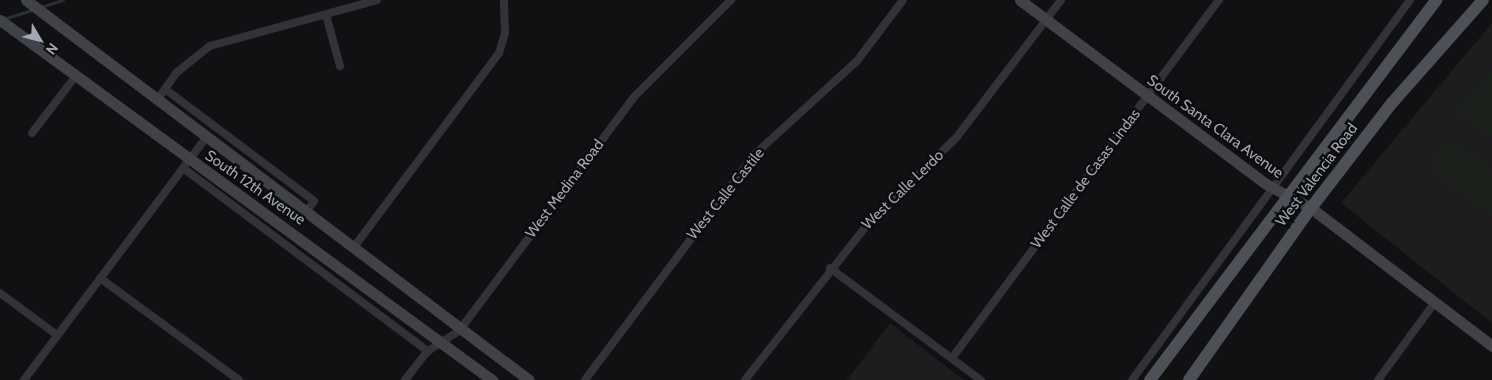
<!DOCTYPE html>
<html>
<head>
<meta charset="utf-8">
<style>
  body { margin:0 }
  #map { position:relative; width:1492px; height:380px; overflow:hidden; background:#111113; font-family:Cabin,sans-serif }
  div>[style] { position:absolute }
  .built>* { inset:0; background:#1d1d20 }
  .green>* { inset:0; background:#19211a }
  .stream>* { height:3px; margin:-1.5px; padding:0 1.5px; transform-origin:1.5px; border-radius:1.5px; background:#273037 }
  .street>* { height:8px; margin:-4px; padding:0 4px; transform-origin:4px; border-radius:4px; background:#323338 }
  .secondary>* { height:11px; margin:-5.5px; padding:0 5.5px; transform-origin:5.5px; border-radius:5.5px; background:#404248 }
  .primary>* { height:12px; margin:-6px; padding:0 6px; transform-origin:6px; border-radius:6px; background:#4e5057 }
  span { translate:-50% -50%; white-space:nowrap; text-align:center; line-height:1.15; -webkit-text-stroke:5px #0c0c0e; paint-order:stroke }
  .street-label { font-size:15px; color:#a1a7b4 }
  .north { position:absolute; left:15px; top:15px; width:50px; height:50px; -webkit-text-stroke:4px #0c0c0e; paint-order:stroke; rotate:127deg; font-size:14px; font-weight:700; line-height:20px; text-align:center; color:#a1a7b4 }
  .north::after { content:''; display:block; margin:auto; width:18px; height:22px; background:#a1a7b4; clip-path:polygon(50% 0,100% 100%,50% 72%,0 100%) }
</style>
</head>
<body>
<div id="map">
  <div class="built">
    <div style="clip-path:polygon(1492px 23px,1492px 323px,1341px 203px)"></div>
    <div style="clip-path:polygon(890px 323px,964px 380px,847px 380px)"></div>
  </div>
  <div class="green">
    <div style="clip-path:polygon(1492px 73px,1492px 138px,1456px 111px)"></div>
    <div style="clip-path:polygon(1452px 141px,1492px 172px,1492px 214px,1431px 168px)"></div>
  </div>
  <div class="stream">
    <div style="left:41px;top:7px;width:23px;rotate:-18deg"></div>
    <div style="left:3px;top:19px;width:31px;rotate:-17deg"></div>
  </div>
  <div class="street">
    <div style="left:326px;top:15px;width:53px;rotate:74.6deg"></div>
    <div style="left:165px;top:89px;width:186px;rotate:36.9deg"></div>
    <div style="left:314px;top:201px;width:12px;rotate:125deg"></div>
    <div style="left:158px;top:99px;width:32px;rotate:-55deg"></div>
    <div style="left:176px;top:73px;width:43px;rotate:-38.5deg"></div>
    <div style="left:210px;top:46px;width:173px;rotate:-15.4deg"></div>
    <div style="left:32px;top:133px;width:71px;rotate:-52.5deg"></div>
    <div style="left:183px;top:168px;width:306px;rotate:36.8deg"></div>
    <div style="left:354px;top:247px;width:242px;rotate:-53.2deg"></div>
    <div style="left:499px;top:53px;width:21px;rotate:-73deg"></div>
    <div style="left:505px;top:33px;width:33px;rotate:-92deg"></div>
    <div style="left:830px;top:268px;width:188px;rotate:36.6deg"></div>
    <div style="left:100px;top:278px;width:172px;rotate:36.3deg"></div>
    <div style="left:0;top:293px;width:71px;rotate:36.4deg"></div>
    <div style="left:952px;top:358px;width:447px;rotate:-53.3deg"></div>
    <div style="left:24px;top:380px;width:305px;rotate:-53.1deg"></div>
    <div style="left:405px;top:380px;width:37px;rotate:-52deg"></div>
    <div style="left:428px;top:351px;width:37px;rotate:-33deg"></div>
    <div style="left:459px;top:331px;width:291px;rotate:-53.2deg"></div>
    <div style="left:633px;top:98px;width:139px;rotate:-45deg"></div>
    <div style="left:585px;top:380px;width:281px;rotate:-53.1deg"></div>
    <div style="left:754px;top:155px;width:139px;rotate:-42.4deg"></div>
    <div style="left:857px;top:61px;width:76px;rotate:-53deg"></div>
    <div style="left:745px;top:380px;width:196px;rotate:-51.8deg"></div>
    <div style="left:866px;top:226px;width:126px;rotate:-44.4deg"></div>
    <div style="left:956px;top:138px;width:173px;rotate:-52.7deg"></div>
    <div style="left:1132px;top:380px;width:471px;rotate:-53.8deg"></div>
    <div style="left:1378px;top:380px;width:97px;rotate:-53.8deg"></div>
  </div>
  <div class="secondary">
    <div style="left:26px;top:0;width:630px;rotate:37.07deg"></div>
    <div style="left:1020px;top:0;width:307px;rotate:36.8deg"></div>
    <div style="left:1266px;top:184px;width:51px;rotate:28.1deg"></div>
    <div style="left:1311px;top:208px;width:228px;rotate:37.3deg"></div>
    <div style="left:0;top:20px;width:610px;rotate:36.19deg"></div>
  </div>
  <div class="primary">
    <div style="left:1150px;top:380px;width:476px;rotate:-53deg"></div>
    <div style="left:1189px;top:380px;width:211px;rotate:-54.7deg"></div>
    <div style="left:1311px;top:208px;width:133px;rotate:-52.4deg"></div>
    <div style="left:1392px;top:103px;width:137px;rotate:-48.5deg"></div>
  </div>
  <div class="street-label">
    <span style="left:1215px;top:127px;rotate:36deg">South Santa Clara Avenue</span>
    <span style="left:1317px;top:175px;rotate:-53deg">West Valencia Road</span>
    <span style="left:1086px;top:179px;rotate:-53deg">West Calle de Casas Lindas</span>
    <span style="left:255px;top:188px;rotate:35deg">South 12th Avenue</span>
    <span style="left:565px;top:189px;rotate:-53deg">West Medina Road</span>
    <span style="left:903px;top:190px;rotate:-44deg">West Calle Lerdo</span>
    <span style="left:726px;top:194px;rotate:-51deg">West Calle Castile</span>
  </div>
  <div class="north">N</div>
</div>
</body>
</html>
